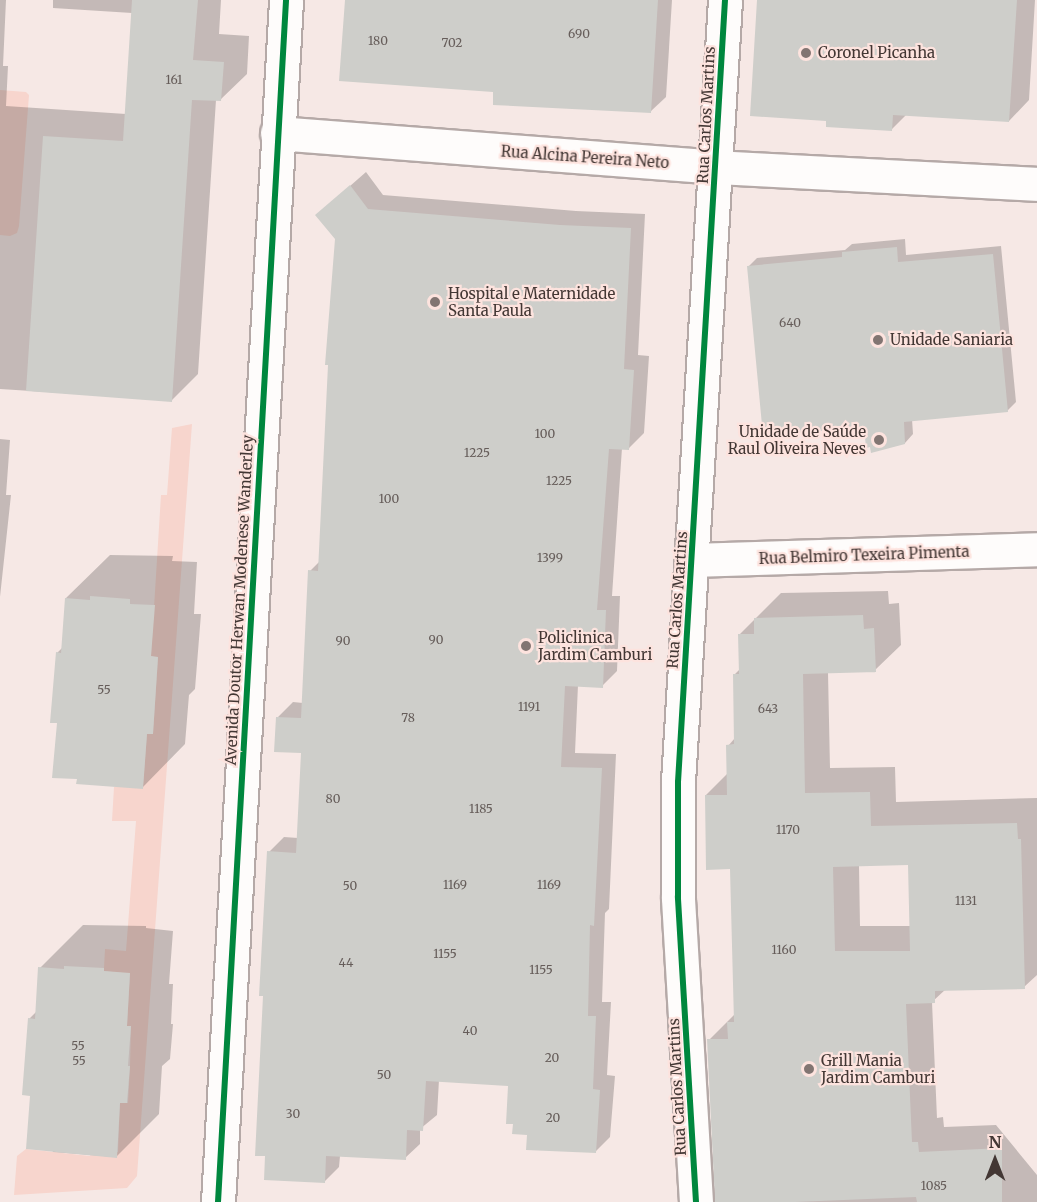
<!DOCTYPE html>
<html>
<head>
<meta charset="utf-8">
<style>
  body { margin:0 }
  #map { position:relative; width:1037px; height:1202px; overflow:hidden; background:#f6e8e5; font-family:Merriweather,serif }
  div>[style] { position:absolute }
  .green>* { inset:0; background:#f7d5cd }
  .shadow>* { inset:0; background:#0003 }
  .building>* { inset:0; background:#cececa }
  .roads { filter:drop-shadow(2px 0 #b5a9a7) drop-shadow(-2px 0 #b5a9a7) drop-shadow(0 2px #b5a9a7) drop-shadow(0 -2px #b5a9a7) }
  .minor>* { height:33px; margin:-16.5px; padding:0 16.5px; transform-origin:16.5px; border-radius:16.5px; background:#fefcfb }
  .cycleway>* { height:6px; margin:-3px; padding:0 3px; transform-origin:3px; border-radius:3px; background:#00873e }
  .dots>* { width:16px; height:16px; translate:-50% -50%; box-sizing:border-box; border:3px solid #fde3de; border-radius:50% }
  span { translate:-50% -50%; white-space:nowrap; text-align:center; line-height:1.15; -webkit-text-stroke:4.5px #fde3de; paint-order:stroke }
  .number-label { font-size:12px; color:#665d5a }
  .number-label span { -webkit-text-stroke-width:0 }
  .poi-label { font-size:15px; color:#433734 }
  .left { translate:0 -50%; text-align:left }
  .right { translate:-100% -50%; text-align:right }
  .street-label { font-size:15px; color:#433734 }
  .north { position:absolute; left:965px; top:1130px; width:60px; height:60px; -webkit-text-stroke:4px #fde3de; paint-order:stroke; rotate:0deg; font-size:16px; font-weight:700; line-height:24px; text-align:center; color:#433734 }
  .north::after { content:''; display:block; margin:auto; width:21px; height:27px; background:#433734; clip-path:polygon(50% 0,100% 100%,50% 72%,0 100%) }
</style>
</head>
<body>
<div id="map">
  <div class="green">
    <div style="clip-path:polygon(0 90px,26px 92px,29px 95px,19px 226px,17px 233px,10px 236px,0 235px)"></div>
    <div style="clip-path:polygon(192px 424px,137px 1176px,127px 1188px,14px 1195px,17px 1156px,26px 1149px,90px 1156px,91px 1151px,118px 1152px,120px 1103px,128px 1103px,130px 1067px,131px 1026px,127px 1026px,130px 974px,104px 971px,104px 968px,105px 949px,126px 951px,136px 821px,112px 821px,114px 787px,118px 787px,118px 783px,143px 785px,147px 734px,153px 733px,158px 658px,151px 656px,161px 495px,167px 495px,172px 428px)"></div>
  </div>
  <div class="shadow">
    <div style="clip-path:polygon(0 0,6px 0,3px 66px,8px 66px,6px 106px,126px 114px,132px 13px,53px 8px,53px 0,221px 0,219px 34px,249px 36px,247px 74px,220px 100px,216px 100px,198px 374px,172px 400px,0 389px)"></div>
    <div style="clip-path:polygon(346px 0,672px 0,666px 97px,650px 112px,495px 91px)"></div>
    <div style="clip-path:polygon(759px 0,1035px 0,1029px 100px,1009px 121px,906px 115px,891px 130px,828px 119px)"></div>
    <div style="clip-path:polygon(366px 172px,383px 195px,576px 211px,645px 214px,638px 355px,649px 356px,644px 433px,629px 448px,622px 448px,612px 596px,620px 596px,617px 671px,602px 686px,578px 685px,575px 753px,616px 754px,609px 909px,605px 913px,602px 1002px,611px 1002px,607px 1075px,615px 1076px,610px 1137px,595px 1152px,529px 1133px,510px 1084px,439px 1080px,437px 1115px,420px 1129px,420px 1144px,405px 1158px,340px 1156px,339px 1167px,324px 1182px,269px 852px,284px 837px,298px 838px,302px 752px,278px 717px,293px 702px,303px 703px,310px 571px,320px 561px,337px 238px,317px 215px)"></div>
    <div style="clip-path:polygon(905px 239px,906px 255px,1001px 246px,1016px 402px,1007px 411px,912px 419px,913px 434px,905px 443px,865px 425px,749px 266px,757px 258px,845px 250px,852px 244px)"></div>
    <div style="clip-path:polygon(0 439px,10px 440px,6px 495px,11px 495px,0 597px)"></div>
    <div style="clip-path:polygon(110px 555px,173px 556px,172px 561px,197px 562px,194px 614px,201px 614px,195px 689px,189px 695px,185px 744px,142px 788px,79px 778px,58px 722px,57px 653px,63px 647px,66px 598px)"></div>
    <div style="clip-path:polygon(evenodd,888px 591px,889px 604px,899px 603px,901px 645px,875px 670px,828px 672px,830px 768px,895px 767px,896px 802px,1037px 798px,1037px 975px,1024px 987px,946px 989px,932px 1002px,937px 1118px,943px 1117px,944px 1127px,996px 1125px,1037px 1175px,1037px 1202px,740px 1202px,709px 1040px,735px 1014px,732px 868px,706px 795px,728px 773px,728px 746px,735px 738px,734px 675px,740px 669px,739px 635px,781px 593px,888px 591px,909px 864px,911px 926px,860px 926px,859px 865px,909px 864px)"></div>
    <div style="clip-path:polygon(83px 925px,146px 926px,146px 928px,173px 931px,169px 984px,173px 984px,171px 1024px,173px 1024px,170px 1059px,162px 1066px,159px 1114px,116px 1157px,53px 1152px,32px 1095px,29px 1019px,37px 1011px,40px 968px)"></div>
  </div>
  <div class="building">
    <div style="clip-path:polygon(132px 0,198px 0,193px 60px,224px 62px,221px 101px,192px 100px,172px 402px,26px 391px,43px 136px,123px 141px)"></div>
    <div style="clip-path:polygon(345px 0,658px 0,651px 113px,493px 105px,493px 92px,339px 81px)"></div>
    <div style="clip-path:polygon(757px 0,1017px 0,1009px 122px,893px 115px,892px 131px,826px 127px,826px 121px,750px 116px)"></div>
    <div style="clip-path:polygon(350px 185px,368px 209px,560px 225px,631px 228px,624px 369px,634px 370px,629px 450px,609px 449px,597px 610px,606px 610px,603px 688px,565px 686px,561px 767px,602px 768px,594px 926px,590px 925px,588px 1016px,596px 1016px,593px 1089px,600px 1090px,596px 1153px,526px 1150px,527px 1135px,512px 1134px,513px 1124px,506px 1124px,508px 1086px,426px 1081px,423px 1131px,407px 1130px,406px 1160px,326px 1156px,325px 1183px,264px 1180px,265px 1156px,255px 1156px,263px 996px,259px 996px,267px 851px,296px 853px,301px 753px,274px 752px,276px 717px,301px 718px,308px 570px,318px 571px,328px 365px,325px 365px,335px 239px,315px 215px)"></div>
    <div style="clip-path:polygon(897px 247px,898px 262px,993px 254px,1008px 412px,904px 422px,905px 444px,871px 453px,870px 447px,866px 448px,864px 427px,763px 436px,747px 266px,842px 257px,842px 252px)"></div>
    <div style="clip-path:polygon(90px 596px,130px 599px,130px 604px,155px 605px,151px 656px,158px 657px,153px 734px,147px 734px,143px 789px,76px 784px,77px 779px,52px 778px,57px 723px,50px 723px,56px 652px,61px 653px,65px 598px,90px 600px)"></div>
    <div style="clip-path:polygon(evenodd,863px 615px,864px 629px,874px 628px,876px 672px,803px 674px,805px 793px,870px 792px,871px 826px,1017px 823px,1018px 839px,1021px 839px,1025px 989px,935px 991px,935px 1003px,906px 1004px,912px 1142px,918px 1142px,919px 1152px,1002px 1148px,1002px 1202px,917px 1202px,916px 1197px,795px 1202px,715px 1202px,707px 1039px,728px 1039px,727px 1022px,734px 1022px,730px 869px,706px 870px,705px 795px,727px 795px,726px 745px,734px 744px,733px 674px,739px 674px,738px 634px,754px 634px,754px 618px,863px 615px,908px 865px,910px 951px,835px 951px,833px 867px,908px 865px)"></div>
    <div style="clip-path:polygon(64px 966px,104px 968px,104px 971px,130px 973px,127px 1026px,131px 1026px,128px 1066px,130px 1066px,127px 1103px,120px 1103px,117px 1158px,26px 1149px,30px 1096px,22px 1095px,28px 1018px,35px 1019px,38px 967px,64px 969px)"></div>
  </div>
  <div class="roads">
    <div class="minor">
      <div style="left:277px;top:133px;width:439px;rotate:4.4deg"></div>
      <div style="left:715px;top:167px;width:322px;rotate:3deg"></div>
      <div style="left:692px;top:560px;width:345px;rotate:-1.8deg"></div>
      <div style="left:218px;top:1202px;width:1204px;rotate:-86.76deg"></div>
      <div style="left:696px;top:1202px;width:306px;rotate:-93.4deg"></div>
      <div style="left:678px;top:897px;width:115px;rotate:-90deg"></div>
      <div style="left:678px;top:782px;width:783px;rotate:-86.56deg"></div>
    </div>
  </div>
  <div class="cycleway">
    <div style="left:218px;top:1202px;width:1204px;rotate:-86.76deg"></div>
    <div style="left:696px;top:1202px;width:306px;rotate:-93.4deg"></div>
    <div style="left:678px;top:897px;width:115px;rotate:-90deg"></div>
    <div style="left:678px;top:782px;width:783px;rotate:-86.56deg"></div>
  </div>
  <div class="dots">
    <div style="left:806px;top:53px;background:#827572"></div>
    <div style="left:435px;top:302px;background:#827572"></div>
    <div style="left:878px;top:340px;background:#827572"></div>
    <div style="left:879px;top:440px;background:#827572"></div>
    <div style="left:526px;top:646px;background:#827572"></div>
    <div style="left:809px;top:1069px;background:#827572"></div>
  </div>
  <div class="number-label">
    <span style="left:579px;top:34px">690</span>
    <span style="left:378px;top:41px">180</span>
    <span style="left:452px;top:43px">702</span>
    <span style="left:174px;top:80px">161</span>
    <span style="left:790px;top:323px">640</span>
    <span style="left:545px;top:434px">100</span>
    <span style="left:477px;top:453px">1225</span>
    <span style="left:559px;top:481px">1225</span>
    <span style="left:389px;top:499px">100</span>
    <span style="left:550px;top:558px">1399</span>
    <span style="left:436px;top:640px">90</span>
    <span style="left:343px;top:641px">90</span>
    <span style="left:104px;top:690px">55</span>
    <span style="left:529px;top:707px">1191</span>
    <span style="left:768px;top:709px">643</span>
    <span style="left:408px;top:718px">78</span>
    <span style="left:333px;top:799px">80</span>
    <span style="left:481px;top:809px">1185</span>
    <span style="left:788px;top:830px">1170</span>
    <span style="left:455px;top:885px">1169</span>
    <span style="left:549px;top:885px">1169</span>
    <span style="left:350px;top:886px">50</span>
    <span style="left:966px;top:901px">1131</span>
    <span style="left:784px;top:950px">1160</span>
    <span style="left:445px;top:954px">1155</span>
    <span style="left:346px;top:963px">44</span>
    <span style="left:541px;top:970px">1155</span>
    <span style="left:470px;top:1031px">40</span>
    <span style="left:78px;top:1046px">55</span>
    <span style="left:552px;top:1058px">20</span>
    <span style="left:79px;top:1061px">55</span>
    <span style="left:384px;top:1075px">50</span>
    <span style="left:293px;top:1114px">30</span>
    <span style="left:553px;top:1118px">20</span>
    <span style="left:934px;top:1186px">1085</span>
  </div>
  <div class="poi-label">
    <span class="left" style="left:818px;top:53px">Coronel Picanha</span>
    <span class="left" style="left:448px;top:302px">Hospital e Maternidade<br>Santa Paula</span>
    <span class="left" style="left:890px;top:340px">Unidade Saniaria</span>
    <span class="right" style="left:866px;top:440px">Unidade de Saúde<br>Raul Oliveira Neves</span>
    <span class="left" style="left:538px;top:646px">Policlinica<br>Jardim Camburi</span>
    <span class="left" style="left:821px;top:1069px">Grill Mania<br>Jardim Camburi</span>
  </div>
  <div class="street-label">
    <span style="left:706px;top:115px;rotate:-87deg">Rua Carlos Martins</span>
    <span style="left:585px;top:157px;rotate:4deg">Rua Alcina Pereira Neto</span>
    <span style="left:864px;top:555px;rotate:-2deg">Rua Belmiro Texeira Pimenta</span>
    <span style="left:239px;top:600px;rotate:-87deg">Avenida Doutor Herwan Modenese Wanderley</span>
    <span style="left:677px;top:600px;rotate:-86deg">Rua Carlos Martins</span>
    <span style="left:677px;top:1087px;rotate:-93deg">Rua Carlos Martins</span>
  </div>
  <div class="north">N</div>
</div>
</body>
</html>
